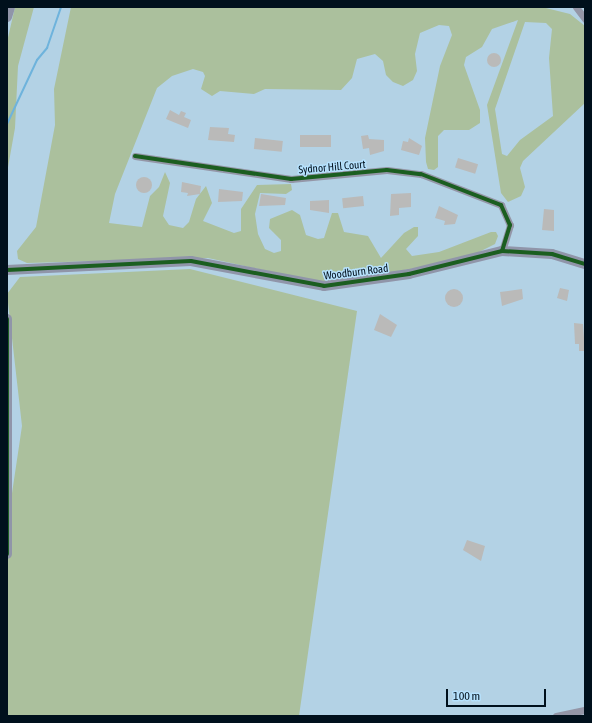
<!DOCTYPE html>
<html>
<head>
<meta charset="utf-8">
<style>
  body { margin:0 }
  #map { position:relative; width:592px; height:723px; overflow:hidden; background:#b3d2e5; font-family:"Asap Condensed",sans-serif }
  div>[style] { position:absolute }
  .green>* { inset:0; background:#abc09d }
  .stream>* { height:2px; margin:-1px; padding:0 1px; transform-origin:1px; border-radius:1px; background:#6eb3dc }
  .building>* { inset:0; background:#babab9; transform-origin:0 0 }
  .round { border-radius:50% }
  .street>* { height:7px; margin:-3.5px; padding:0 3.5px; transform-origin:3.5px; border-radius:3.5px; background:#9496a7 }
  .secondary>* { height:10px; margin:-5px; padding:0 5px; transform-origin:5px; border-radius:5px; background:#9095a9 }
  .cycleway>* { height:4px; margin:-2px; padding:0 2px; transform-origin:2px; border-radius:2px; background:#1b5e20 }
  span { translate:-50% -50%; white-space:nowrap; text-align:center; line-height:1.15; -webkit-text-stroke:3px #b6e2fe; paint-order:stroke }
  .street-label { font-size:11px; color:#00101c }
  .frame { position:absolute; inset:0; border:8px solid #00101c; pointer-events:none }
  .scale { position:absolute; left:446px; top:689px; width:100px; height:18px; box-sizing:border-box; border:2px solid #00101c; border-top:0; padding-left:5px; font-size:12px; line-height:14px; white-space:nowrap; color:#00101c; -webkit-text-stroke:3px #b6e2fe; paint-order:stroke }
</style>
</head>
<body>
<div id="map">
  <div class="green">
    <div style="clip-path:polygon(15px 7px,34px 7px,18px 66px,15px 128px,7px 173px,7px 42px)"></div>
    <div style="clip-path:polygon(evenodd,71px 7px,542px 7px,570px 14px,585px 26px,585px 103px,523px 161px,520px 168px,525px 187px,521px 196px,508px 202px,501px 193px,487px 105px,518px 20px,492px 29px,482px 47px,466px 57px,464px 65px,480px 110px,480px 123px,469px 130px,444px 130px,438px 136px,438px 167px,434px 170px,428px 169px,426px 162px,425px 138px,440px 66px,452px 35px,449px 26px,439px 25px,420px 33px,415px 54px,417px 71px,413px 80px,403px 86px,393px 82px,386px 75px,383px 61px,375px 54px,357px 59px,352px 78px,341px 90px,265px 89px,254px 94px,220px 91px,212px 96px,201px 89px,205px 76px,203px 72px,193px 69px,172px 76px,157px 88px,115px 194px,109px 223px,142px 227px,150px 196px,159px 187px,165px 172px,170px 183px,163px 216px,169px 225px,183px 228px,189px 222px,196px 199px,206px 186px,212px 203px,203px 221px,234px 233px,241px 231px,241px 209px,257px 185px,291px 184px,292px 190px,286px 194px,260px 193px,255px 214px,258px 234px,265px 249px,274px 253px,281px 251px,281px 240px,269px 228px,270px 219px,292px 210px,300px 215px,306px 235px,318px 239px,324px 238px,332px 213px,338px 213px,344px 232px,368px 236px,381px 258px,404px 233px,414px 227px,418px 227px,418px 236px,406px 249px,412px 256px,439px 252px,491px 232px,496px 232px,498px 236px,495px 244px,475px 254px,429px 266px,323px 283px,208px 258px,27px 263px,18px 259px,17px 251px,36px 227px,55px 125px,54px 89px,71px 7px,525px 22px,546px 23px,552px 29px,549px 58px,553px 116px,520px 140px,507px 156px,502px 154px,495px 109px,525px 22px)"></div>
    <div style="clip-path:polygon(190px 269px,357px 311px,299px 716px,7px 716px,7px 527px,22px 426px,7px 294px,20px 277px)"></div>
  </div>
  <div class="stream">
    <div style="left:7px;top:124px;width:71px;rotate:-64.9deg"></div>
    <div style="left:37px;top:60px;width:16px;rotate:-50deg"></div>
    <div style="left:47px;top:48px;width:43px;rotate:-71.1deg"></div>
  </div>
  <div class="building">
    <div class="round" style="left:487px;top:53px;width:14px;height:14px"></div>
    <div style="clip-path:polygon(170px 110px,179px 115px,181px 111px,186px 113px,184px 117px,191px 120px,188px 128px,166px 119px)"></div>
    <div style="clip-path:polygon(210px 127px,229px 128px,228px 134px,235px 135px,234px 142px,208px 140px)"></div>
    <div style="left:331px;top:135px;width:12px;height:31px;rotate:90deg"></div>
    <div style="clip-path:polygon(368px 135px,369px 139px,384px 140px,384px 151px,370px 155px,369px 148px,363px 149px,361px 136px)"></div>
    <div style="left:255px;top:138px;width:28px;height:11px;rotate:6deg"></div>
    <div style="clip-path:polygon(409px 138px,422px 146px,419px 155px,401px 150px,403px 141px,408px 142px)"></div>
    <div style="left:458px;top:158px;width:21px;height:10px;rotate:17deg"></div>
    <div class="round" style="left:136px;top:177px;width:16px;height:16px"></div>
    <div style="clip-path:polygon(182px 182px,201px 186px,200px 194px,187px 196px,188px 193px,181px 192px)"></div>
    <div style="clip-path:polygon(219px 189px,243px 192px,242px 201px,218px 202px)"></div>
    <div style="clip-path:polygon(411px 193px,411px 207px,399px 208px,399px 215px,390px 216px,391px 194px)"></div>
    <div style="clip-path:polygon(261px 194px,286px 198px,285px 205px,259px 206px)"></div>
    <div style="left:363px;top:196px;width:10px;height:21px;rotate:84deg"></div>
    <div style="clip-path:polygon(329px 200px,329px 213px,310px 210px,310px 201px)"></div>
    <div style="clip-path:polygon(439px 206px,458px 215px,455px 224px,444px 225px,445px 221px,435px 218px)"></div>
    <div style="clip-path:polygon(544px 209px,554px 210px,554px 231px,542px 230px)"></div>
    <div style="clip-path:polygon(560px 288px,569px 290px,567px 301px,557px 298px)"></div>
    <div class="round" style="left:445px;top:289px;width:18px;height:18px"></div>
    <div style="clip-path:polygon(522px 289px,523px 299px,502px 306px,500px 292px)"></div>
    <div style="clip-path:polygon(380px 314px,397px 325px,391px 337px,374px 330px)"></div>
    <div style="clip-path:polygon(574px 323px,583px 324px,585px 351px,579px 351px,579px 344px,575px 344px)"></div>
    <div style="clip-path:polygon(467px 540px,485px 546px,481px 561px,463px 550px)"></div>
  </div>
  <div class="street">
    <div style="left:576px;top:7px;width:15px;rotate:53deg"></div>
    <div style="left:135px;top:156px;width:158px;rotate:8.4deg"></div>
    <div style="left:291px;top:179px;width:96px;rotate:-5.4deg"></div>
    <div style="left:387px;top:170px;width:34px;rotate:7deg"></div>
    <div style="left:421px;top:174px;width:86px;rotate:21.2deg"></div>
    <div style="left:501px;top:205px;width:22px;rotate:66deg"></div>
    <div style="left:510px;top:225px;width:27px;rotate:107deg"></div>
    <div style="left:556px;top:716px;width:30px;rotate:-12deg"></div>
  </div>
  <div class="secondary">
    <div style="left:7px;top:17px;width:10px;rotate:-73deg"></div>
    <div style="left:7px;top:270px;width:184px;rotate:-2.8deg"></div>
    <div style="left:191px;top:261px;width:135px;rotate:10.6deg"></div>
    <div style="left:324px;top:286px;width:86px;rotate:-8deg"></div>
    <div style="left:409px;top:274px;width:96px;rotate:-13.9deg"></div>
    <div style="left:502px;top:251px;width:50px;rotate:3.4deg"></div>
    <div style="left:552px;top:254px;width:34px;rotate:17deg"></div>
    <div style="left:7px;top:319px;width:235px;rotate:90deg"></div>
  </div>
  <div class="cycleway">
    <div style="left:135px;top:156px;width:158px;rotate:8.4deg"></div>
    <div style="left:291px;top:179px;width:96px;rotate:-5.4deg"></div>
    <div style="left:387px;top:170px;width:34px;rotate:7deg"></div>
    <div style="left:421px;top:174px;width:86px;rotate:21.2deg"></div>
    <div style="left:501px;top:205px;width:22px;rotate:66deg"></div>
    <div style="left:510px;top:225px;width:27px;rotate:107deg"></div>
    <div style="left:7px;top:270px;width:184px;rotate:-2.8deg"></div>
    <div style="left:191px;top:261px;width:135px;rotate:10.6deg"></div>
    <div style="left:324px;top:286px;width:86px;rotate:-8deg"></div>
    <div style="left:409px;top:274px;width:96px;rotate:-13.9deg"></div>
    <div style="left:502px;top:251px;width:50px;rotate:3.4deg"></div>
    <div style="left:552px;top:254px;width:34px;rotate:17deg"></div>
    <div style="left:7px;top:319px;width:235px;rotate:90deg"></div>
  </div>
  <div class="street-label">
    <span style="left:332px;top:167px;rotate:-5deg">Sydnor Hill Court</span>
    <span style="left:356px;top:272px;rotate:-7deg">Woodburn Road</span>
  </div>
  <div class="frame"></div>
  <div class="scale">100 m</div>
</div>
</body>
</html>
